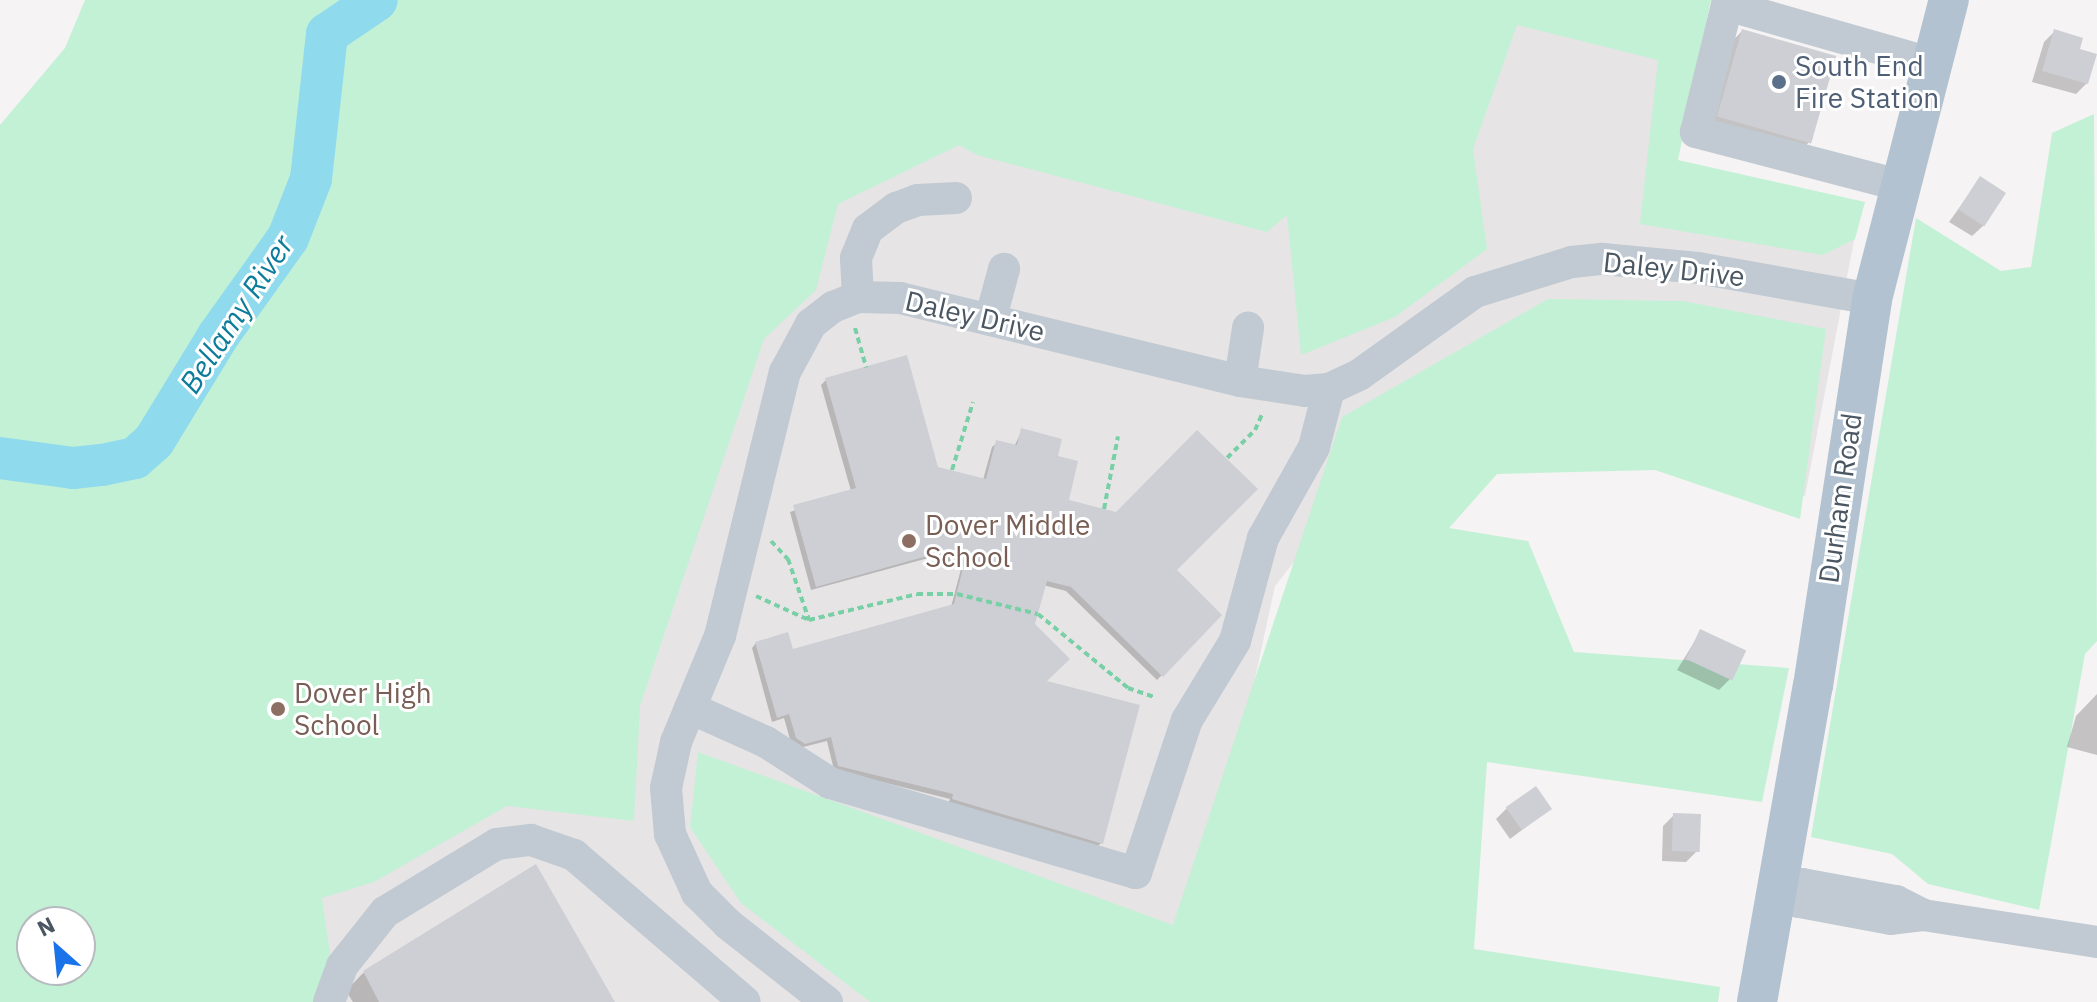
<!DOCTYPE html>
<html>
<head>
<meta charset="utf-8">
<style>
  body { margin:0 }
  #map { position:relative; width:2097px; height:1002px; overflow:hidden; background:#f5f3f3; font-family:"IBM Plex Sans",sans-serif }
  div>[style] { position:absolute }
  .education>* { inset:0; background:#e6e4e5 }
  .green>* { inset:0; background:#c3f1d5 }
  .shadow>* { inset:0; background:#0003 }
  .river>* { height:42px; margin:-21px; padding:0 21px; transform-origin:21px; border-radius:21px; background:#90daee }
  .building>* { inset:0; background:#cdcfd5; transform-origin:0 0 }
  .path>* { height:4px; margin-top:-2px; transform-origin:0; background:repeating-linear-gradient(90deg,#7ad0a6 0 6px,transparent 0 10px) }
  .minor>* { height:32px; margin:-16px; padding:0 16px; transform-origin:16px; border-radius:16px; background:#c1cad2 }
  .major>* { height:40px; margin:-20px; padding:0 20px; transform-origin:20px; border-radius:20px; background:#b3c2d1 }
  .dots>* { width:22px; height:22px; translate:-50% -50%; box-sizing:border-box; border:4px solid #fff; border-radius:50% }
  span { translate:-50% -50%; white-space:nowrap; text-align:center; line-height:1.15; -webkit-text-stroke:6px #fff; paint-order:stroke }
  .service-label { font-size:28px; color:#4e5e75 }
  .left { translate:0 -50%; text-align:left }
  .street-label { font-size:28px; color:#4a5661 }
  .education-label { font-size:28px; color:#785e54 }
  .water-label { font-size:30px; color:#0c7c9b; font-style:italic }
  .north { position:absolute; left:16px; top:906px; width:80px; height:80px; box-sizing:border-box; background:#fff; border:2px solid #b7bbc0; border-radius:50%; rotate:333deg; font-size:22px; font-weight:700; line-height:32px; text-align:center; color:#4a5661 }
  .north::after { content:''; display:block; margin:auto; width:28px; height:36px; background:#1a73e8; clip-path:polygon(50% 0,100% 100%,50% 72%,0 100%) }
</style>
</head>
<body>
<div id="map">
  <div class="education">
    <div style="clip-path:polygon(evenodd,968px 0,1689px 0,1647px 174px,1856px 230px,1805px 496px,1411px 414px,1275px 586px,1185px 1002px,0 1002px,0 485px,968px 0,32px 922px,80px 922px,80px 970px,32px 970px,32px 922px)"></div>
  </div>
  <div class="green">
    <div style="clip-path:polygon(evenodd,85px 0,1711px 0,1678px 160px,1865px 202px,1855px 239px,1823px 255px,1640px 224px,1658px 60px,1517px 25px,1473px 149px,1487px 249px,1395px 317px,1301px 355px,1287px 215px,1267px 232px,977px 155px,959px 145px,838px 204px,816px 290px,764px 339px,640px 706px,634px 821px,507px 806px,374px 882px,322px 898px,332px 967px,318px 1002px,0 1002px,0 125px,65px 48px,85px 0,32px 922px,80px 922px,80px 970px,32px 970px,32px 922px)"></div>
    <div style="clip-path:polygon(2094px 114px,2097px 641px,2085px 654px,2039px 910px,1928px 884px,1892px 854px,1811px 837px,1916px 218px,2001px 271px,2031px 267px,2052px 133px)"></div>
    <div style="clip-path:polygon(1548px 299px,1683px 301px,1826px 329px,1800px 519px,1655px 470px,1497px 474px,1449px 528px,1528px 541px,1574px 652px,1789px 668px,1762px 802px,1487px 762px,1474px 949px,1720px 987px,1718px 1002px,870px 1002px,741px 903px,690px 827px,698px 752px,1173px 925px,1342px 417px)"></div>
  </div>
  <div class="shadow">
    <div style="clip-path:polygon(1742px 31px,1813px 138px,1792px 160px,1700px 138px,1721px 53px)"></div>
    <div style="clip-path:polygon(2055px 31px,2078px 50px,2087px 83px,2076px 94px,2032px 82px,2044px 42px)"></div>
    <div style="clip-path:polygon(1980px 179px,1983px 226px,1972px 236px,1949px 222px)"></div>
    <div style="clip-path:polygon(826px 380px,937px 468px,983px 480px,992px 447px,997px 443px,1014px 447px,1022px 430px,1056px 457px,1066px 501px,1174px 571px,1220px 615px,1157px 680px,1066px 591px,1043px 585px,1033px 625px,1044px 682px,1101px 843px,1097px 847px,948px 804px,950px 799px,834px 770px,827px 741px,799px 748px,791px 743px,784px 718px,772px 722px,752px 648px,756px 643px,791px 652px,951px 607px,962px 565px,932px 557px,811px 590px,790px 512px,851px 491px,821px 385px)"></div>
    <div style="clip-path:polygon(1701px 631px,1730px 679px,1719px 690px,1677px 670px)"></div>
    <div style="clip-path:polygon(2097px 694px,2097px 755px,2067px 747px,2076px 716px)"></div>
    <div style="clip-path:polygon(1507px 808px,1550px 809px,1510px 839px,1496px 819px)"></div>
    <div style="clip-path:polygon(1674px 815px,1697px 851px,1686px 862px,1662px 861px,1663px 826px)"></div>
    <div style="clip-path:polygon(535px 867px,614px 1002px,353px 1002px,346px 991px,362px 974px)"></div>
  </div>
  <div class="river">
    <div style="left:0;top:458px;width:74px;rotate:7.8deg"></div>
    <div style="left:73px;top:468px;width:29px;rotate:-6deg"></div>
    <div style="left:102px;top:465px;width:34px;rotate:-12deg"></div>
    <div style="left:135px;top:458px;width:25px;rotate:-42deg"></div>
    <div style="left:154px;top:441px;width:123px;rotate:-58.6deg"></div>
    <div style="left:218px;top:336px;width:120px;rotate:-54.5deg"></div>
    <div style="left:288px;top:238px;width:63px;rotate:-68.7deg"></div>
    <div style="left:311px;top:179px;width:146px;rotate:-83.7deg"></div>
    <div style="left:327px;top:34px;width:60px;rotate:-34.2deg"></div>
  </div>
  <div class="building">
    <div style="left:1742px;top:29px;width:98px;height:91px;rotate:16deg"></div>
    <div style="clip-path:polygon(2054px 29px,2083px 38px,2080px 49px,2097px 54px,2088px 84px,2042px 71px)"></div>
    <div style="left:1980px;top:176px;width:31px;height:40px;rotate:33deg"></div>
    <div style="clip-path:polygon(907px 355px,938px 467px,986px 479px,996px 440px,1017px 445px,1021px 428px,1062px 439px,1058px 456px,1078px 461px,1069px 500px,1116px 512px,1197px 430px,1258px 489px,1177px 570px,1222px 615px,1163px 677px,1071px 587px,1047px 581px,1035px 624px,1070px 659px,1047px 681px,1140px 705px,1103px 844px,952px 799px,953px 794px,838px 766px,831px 737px,805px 744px,796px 738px,789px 714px,777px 718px,755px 642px,788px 632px,793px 649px,954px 604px,965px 560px,938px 553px,816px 587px,793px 505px,856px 488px,825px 378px)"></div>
    <div style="left:1700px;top:629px;width:51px;height:33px;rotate:25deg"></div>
    <div style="left:1536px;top:786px;width:28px;height:37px;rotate:55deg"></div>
    <div style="left:1673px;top:813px;width:28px;height:38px;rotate:2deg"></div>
    <div style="clip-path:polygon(536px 864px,615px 1002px,379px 1002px,363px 971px)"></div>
  </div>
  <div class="path">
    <div style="left:855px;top:328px;width:41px;rotate:74.2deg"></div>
    <div style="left:1227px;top:458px;width:40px;rotate:-45deg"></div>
    <div style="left:1255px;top:430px;width:20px;rotate:-66deg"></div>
    <div style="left:952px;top:470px;width:71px;rotate:-72.8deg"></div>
    <div style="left:1104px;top:509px;width:74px;rotate:-79.1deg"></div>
    <div style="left:771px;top:541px;width:25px;rotate:47deg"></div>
    <div style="left:788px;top:559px;width:65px;rotate:71deg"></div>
    <div style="left:756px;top:596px;width:58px;rotate:24.4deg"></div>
    <div style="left:809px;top:620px;width:111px;rotate:-13.5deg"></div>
    <div style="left:917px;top:594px;width:40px"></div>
    <div style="left:957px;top:594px;width:83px;rotate:13.9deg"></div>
    <div style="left:1038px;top:614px;width:117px;rotate:39.4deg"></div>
    <div style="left:1128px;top:688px;width:28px;rotate:19deg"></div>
  </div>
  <div class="minor">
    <div style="left:1899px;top:185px;width:210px;rotate:-165.4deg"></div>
    <div style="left:1696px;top:132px;width:131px;rotate:-76.3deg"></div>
    <div style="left:1727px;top:5px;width:212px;rotate:15.9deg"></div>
    <div style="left:858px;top:297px;width:39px;rotate:-93deg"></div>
    <div style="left:856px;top:258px;width:31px;rotate:-68deg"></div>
    <div style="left:868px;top:229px;width:35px;rotate:-37deg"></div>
    <div style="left:896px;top:208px;width:23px;rotate:-20deg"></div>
    <div style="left:918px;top:200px;width:38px;rotate:-3deg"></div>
    <div style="left:991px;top:317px;width:50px;rotate:-74.8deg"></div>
    <div style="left:1240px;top:381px;width:54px;rotate:-81.4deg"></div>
    <div style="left:690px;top:708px;width:83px;rotate:24.1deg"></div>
    <div style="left:766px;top:742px;width:76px;rotate:32.6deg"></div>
    <div style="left:830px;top:783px;width:319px;rotate:16.4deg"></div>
    <div style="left:1136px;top:873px;width:161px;rotate:-71.6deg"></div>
    <div style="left:1187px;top:720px;width:92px;rotate:-58.7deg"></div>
    <div style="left:1235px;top:641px;width:107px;rotate:-74.8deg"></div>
    <div style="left:1263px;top:538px;width:104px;rotate:-60.7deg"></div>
    <div style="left:1314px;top:447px;width:60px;rotate:-75.5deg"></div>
    <div style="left:1802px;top:884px;width:96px;rotate:10.3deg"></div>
    <div style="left:1896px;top:901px;width:30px;rotate:27deg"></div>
    <div style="left:1923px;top:915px;width:32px;rotate:173deg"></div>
    <div style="left:1891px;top:919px;width:94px;rotate:-169.5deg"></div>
    <div style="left:1799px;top:902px;width:26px;rotate:-141deg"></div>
    <div style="left:1779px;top:886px;width:23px;rotate:-5deg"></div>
    <div style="left:1923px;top:915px;width:176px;rotate:8.8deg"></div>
    <div style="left:329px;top:1002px;width:38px;rotate:-70deg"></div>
    <div style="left:342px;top:966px;width:69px;rotate:-51.5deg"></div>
    <div style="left:385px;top:912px;width:131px;rotate:-31.3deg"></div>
    <div style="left:497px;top:844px;width:34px;rotate:-7deg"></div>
    <div style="left:531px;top:840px;width:46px;rotate:19.2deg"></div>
    <div style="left:574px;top:855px;width:225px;rotate:40.7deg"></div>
    <div style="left:827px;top:1002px;width:126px;rotate:-141.8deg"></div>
    <div style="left:728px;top:924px;width:44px;rotate:-135deg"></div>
    <div style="left:697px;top:893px;width:65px;rotate:-114.6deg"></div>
    <div style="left:670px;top:834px;width:46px;rotate:-95deg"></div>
    <div style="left:666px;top:788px;width:47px;rotate:-77.7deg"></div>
    <div style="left:676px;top:742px;width:115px;rotate:-67.5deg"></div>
    <div style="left:720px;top:636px;width:272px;rotate:-76.2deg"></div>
    <div style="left:785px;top:372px;width:55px;rotate:-61.6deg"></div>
    <div style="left:811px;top:324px;width:28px;rotate:-38deg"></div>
    <div style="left:833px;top:307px;width:27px;rotate:-22deg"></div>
    <div style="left:858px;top:297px;width:42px;rotate:1.4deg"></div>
    <div style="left:900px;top:298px;width:350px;rotate:13.7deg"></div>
    <div style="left:1240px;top:381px;width:66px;rotate:8.7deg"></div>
    <div style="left:1305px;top:391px;width:24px;rotate:-5deg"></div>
    <div style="left:1329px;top:389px;width:33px;rotate:-25deg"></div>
    <div style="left:1359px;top:375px;width:143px;rotate:-35.6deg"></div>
    <div style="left:1475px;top:292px;width:102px;rotate:-17.2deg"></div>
    <div style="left:1572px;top:262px;width:31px;rotate:-6deg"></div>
    <div style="left:1603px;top:259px;width:95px;rotate:5.4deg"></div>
    <div style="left:1698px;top:268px;width:177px;rotate:10.1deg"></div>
  </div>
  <div class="major">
    <div style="left:1757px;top:1002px;width:321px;rotate:-80deg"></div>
    <div style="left:1813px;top:686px;width:391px;rotate:-81.3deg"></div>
    <div style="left:1872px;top:299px;width:309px;rotate:-75.6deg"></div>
  </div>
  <div class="dots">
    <div style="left:1779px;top:82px;background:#5c6f8a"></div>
    <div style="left:909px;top:541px;background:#8d6e63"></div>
    <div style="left:278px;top:709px;background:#8d6e63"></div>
  </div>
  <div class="service-label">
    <span class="left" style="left:1795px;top:82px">South End<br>Fire Station</span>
  </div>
  <div class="street-label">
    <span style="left:1674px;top:269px;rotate:6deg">Daley Drive</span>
    <span style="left:975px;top:316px;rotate:13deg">Daley Drive</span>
    <span style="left:1840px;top:498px;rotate:-82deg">Durham Road</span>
  </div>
  <div class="education-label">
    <span class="left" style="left:925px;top:541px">Dover Middle<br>School</span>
    <span class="left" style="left:294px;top:709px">Dover High<br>School</span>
  </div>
  <div class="water-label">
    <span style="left:236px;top:314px;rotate:-57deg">Bellamy River</span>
  </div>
  <div class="north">N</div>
</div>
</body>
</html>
